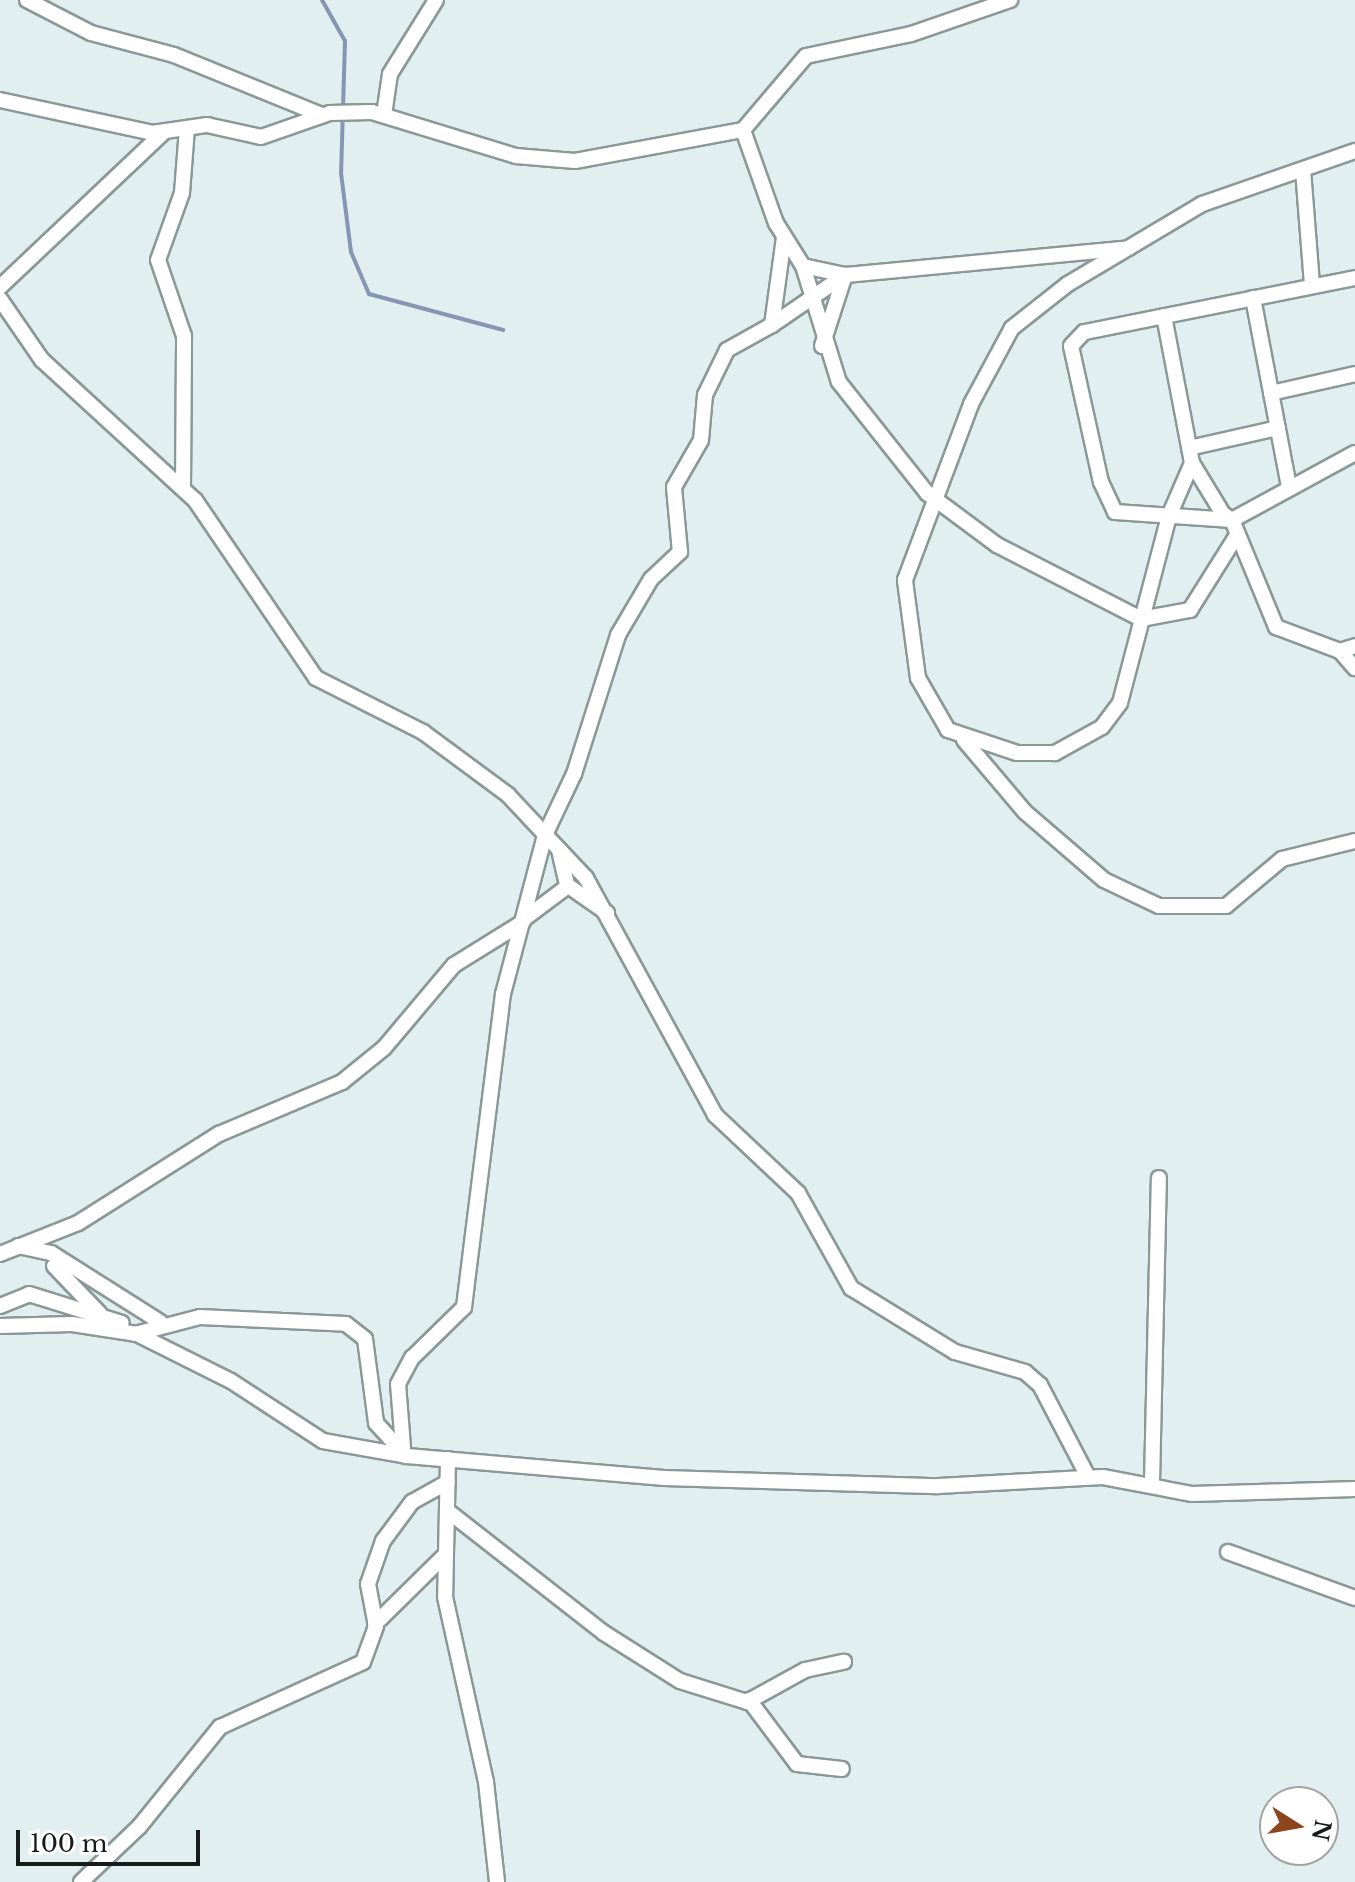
<!DOCTYPE html>
<html>
<head>
<meta charset="utf-8">
<style>
  body { margin:0 }
  #map { position:relative; width:1355px; height:1882px; overflow:hidden; background:#e1eff0; font-family:"Libre Baskerville",serif }
  div>[style] { position:absolute }
  .stream>* { height:4px; margin:-2px; padding:0 2px; transform-origin:2px; border-radius:2px; background:#8695b1 }
  .roads { filter:drop-shadow(2px 0 #8b9898) drop-shadow(-2px 0 #8b9898) drop-shadow(0 2px #8b9898) drop-shadow(0 -2px #8b9898) }
  .minor>* { height:14px; margin:-7px; padding:0 7px; transform-origin:7px; border-radius:7px; background:#fff }
  span { translate:-50% -50%; white-space:nowrap; text-align:center; line-height:1.15; -webkit-text-stroke:8px #fff; paint-order:stroke }
  .north { position:absolute; left:1259px; top:1786px; width:80px; height:80px; box-sizing:border-box; background:#fff; border:2px solid #a2a4a4; border-radius:50%; rotate:101deg; font-size:22px; font-weight:700; line-height:32px; text-align:center; color:#161b1c }
  .north::after { content:''; display:block; margin:auto; width:28px; height:36px; background:#8c461e; clip-path:polygon(50% 0,100% 100%,50% 72%,0 100%) }
  .scale { position:absolute; left:16px; top:1830px; width:184px; height:36px; box-sizing:border-box; border:4px solid #161b1c; border-top:0; padding-left:10px; font-size:24px; line-height:28px; white-space:nowrap; color:#161b1c; -webkit-text-stroke:6px #fff; paint-order:stroke }
</style>
</head>
<body>
<div id="map">
  <div class="stream">
    <div style="left:322px;top:0;width:47px;rotate:60.7deg"></div>
    <div style="left:345px;top:41px;width:132px;rotate:91.7deg"></div>
    <div style="left:341px;top:173px;width:80px;rotate:82.8deg"></div>
    <div style="left:351px;top:252px;width:46px;rotate:66.8deg"></div>
    <div style="left:369px;top:294px;width:139px;rotate:15deg"></div>
  </div>
  <div class="roads">
    <div class="minor">
      <div style="left:27px;top:0;width:72px;rotate:27.3deg"></div>
      <div style="left:91px;top:33px;width:86px;rotate:14.8deg"></div>
      <div style="left:174px;top:55px;width:160px;rotate:22.1deg"></div>
      <div style="left:0;top:100px;width:156px;rotate:12.2deg"></div>
      <div style="left:152px;top:133px;width:56px;rotate:-8.3deg"></div>
      <div style="left:207px;top:125px;width:55px;rotate:12.5deg"></div>
      <div style="left:261px;top:137px;width:73px;rotate:-19.2deg"></div>
      <div style="left:330px;top:113px;width:42px;rotate:-1.4deg"></div>
      <div style="left:372px;top:112px;width:151px;rotate:17deg"></div>
      <div style="left:516px;top:156px;width:59px;rotate:4.8deg"></div>
      <div style="left:575px;top:161px;width:171px;rotate:-10.5deg"></div>
      <div style="left:743px;top:130px;width:97px;rotate:-49.6deg"></div>
      <div style="left:806px;top:56px;width:107px;rotate:-11.8deg"></div>
      <div style="left:911px;top:34px;width:105px;rotate:-19deg"></div>
      <div style="left:384px;top:115px;width:41px;rotate:-81.7deg"></div>
      <div style="left:390px;top:74px;width:87px;rotate:-58.1deg"></div>
      <div style="left:743px;top:130px;width:99px;rotate:70.5deg"></div>
      <div style="left:776px;top:223px;width:51px;rotate:57.9deg"></div>
      <div style="left:803px;top:266px;width:121px;rotate:72.8deg"></div>
      <div style="left:839px;top:382px;width:142px;rotate:51.6deg"></div>
      <div style="left:927px;top:493px;width:87px;rotate:36.6deg"></div>
      <div style="left:997px;top:545px;width:162px;rotate:27.2deg"></div>
      <div style="left:1141px;top:619px;width:50px;rotate:-10.4deg"></div>
      <div style="left:1190px;top:610px;width:89px;rotate:-57.9deg"></div>
      <div style="left:1303px;top:170px;width:114px;rotate:85.5deg"></div>
      <div style="left:803px;top:266px;width:43px;rotate:12.1deg"></div>
      <div style="left:845px;top:275px;width:284px;rotate:-5.4deg"></div>
      <div style="left:1355px;top:278px;width:276px;rotate:168.7deg"></div>
      <div style="left:1084px;top:332px;width:19px;rotate:133deg"></div>
      <div style="left:1071px;top:346px;width:139px;rotate:77.6deg"></div>
      <div style="left:1101px;top:482px;width:33px;rotate:65deg"></div>
      <div style="left:1115px;top:512px;width:117px;rotate:3.9deg"></div>
      <div style="left:1232px;top:520px;width:116px;rotate:67.6deg"></div>
      <div style="left:1276px;top:627px;width:68px;rotate:20.6deg"></div>
      <div style="left:1340px;top:651px;width:16px;rotate:-18deg"></div>
      <div style="left:0;top:287px;width:224px;rotate:-43.4deg"></div>
      <div style="left:1253px;top:298px;width:191px;rotate:79.2deg"></div>
      <div style="left:0;top:299px;width:74px;rotate:55.5deg"></div>
      <div style="left:42px;top:360px;width:207px;rotate:42.5deg"></div>
      <div style="left:195px;top:500px;width:215px;rotate:55.8deg"></div>
      <div style="left:316px;top:678px;width:120px;rotate:26.8deg"></div>
      <div style="left:423px;top:732px;width:106px;rotate:36.5deg"></div>
      <div style="left:508px;top:795px;width:114px;rotate:46.8deg"></div>
      <div style="left:586px;top:878px;width:270px;rotate:61.4deg"></div>
      <div style="left:715px;top:1115px;width:114px;rotate:43.2deg"></div>
      <div style="left:798px;top:1193px;width:109px;rotate:60.8deg"></div>
      <div style="left:851px;top:1288px;width:122px;rotate:31.6deg"></div>
      <div style="left:955px;top:1352px;width:73px;rotate:15.9deg"></div>
      <div style="left:1025px;top:1372px;width:20px;rotate:41deg"></div>
      <div style="left:1040px;top:1385px;width:104px;rotate:62.4deg"></div>
      <div style="left:1164px;top:316px;width:150px;rotate:79.2deg"></div>
      <div style="left:1192px;top:463px;width:60px;rotate:58.7deg"></div>
      <div style="left:1223px;top:514px;width:11px;rotate:34deg"></div>
      <div style="left:1232px;top:520px;width:140px;rotate:-28.6deg"></div>
      <div style="left:772px;top:325px;width:88px;rotate:-34.4deg"></div>
      <div style="left:822px;top:346px;width:75px;rotate:-72.1deg"></div>
      <div style="left:1271px;top:393px;width:86px;rotate:-12.7deg"></div>
      <div style="left:1189px;top:448px;width:91px;rotate:-12.7deg"></div>
      <div style="left:1192px;top:463px;width:58px;rotate:113.5deg"></div>
      <div style="left:1169px;top:516px;width:193px;rotate:104.7deg"></div>
      <div style="left:1120px;top:703px;width:30px;rotate:127deg"></div>
      <div style="left:1102px;top:727px;width:54px;rotate:151deg"></div>
      <div style="left:1055px;top:753px;width:38px;rotate:180deg"></div>
      <div style="left:1017px;top:753px;width:73px;rotate:-161.6deg"></div>
      <div style="left:948px;top:730px;width:60px;rotate:-120deg"></div>
      <div style="left:918px;top:678px;width:99px;rotate:-97.6deg"></div>
      <div style="left:905px;top:580px;width:188px;rotate:-69.4deg"></div>
      <div style="left:971px;top:404px;width:86px;rotate:-61.7deg"></div>
      <div style="left:1012px;top:328px;width:71px;rotate:-38.2deg"></div>
      <div style="left:1068px;top:284px;width:156px;rotate:-30.8deg"></div>
      <div style="left:1202px;top:204px;width:162px;rotate:-19.1deg"></div>
      <div style="left:183px;top:488px;width:152px;rotate:-89.6deg"></div>
      <div style="left:184px;top:336px;width:80px;rotate:-108.9deg"></div>
      <div style="left:158px;top:260px;width:71px;rotate:-70.3deg"></div>
      <div style="left:182px;top:193px;width:65px;rotate:-85.6deg"></div>
      <div style="left:1340px;top:651px;width:23px;rotate:49deg"></div>
      <div style="left:964px;top:740px;width:94px;rotate:49.7deg"></div>
      <div style="left:1025px;top:812px;width:104px;rotate:40.7deg"></div>
      <div style="left:1104px;top:880px;width:61px;rotate:25.3deg"></div>
      <div style="left:1159px;top:906px;width:67px"></div>
      <div style="left:1226px;top:906px;width:73px;rotate:-40deg"></div>
      <div style="left:1282px;top:859px;width:75px;rotate:-13.9deg"></div>
      <div style="left:559px;top:850px;width:36px;rotate:77deg"></div>
      <div style="left:567px;top:885px;width:49px;rotate:35deg"></div>
      <div style="left:524px;top:919px;width:55px;rotate:-36.9deg"></div>
      <div style="left:18px;top:1246px;width:34px;rotate:12deg"></div>
      <div style="left:51px;top:1253px;width:129px;rotate:32.3deg"></div>
      <div style="left:0;top:1254px;width:84px;rotate:-21.7deg"></div>
      <div style="left:78px;top:1223px;width:167px;rotate:-32.3deg"></div>
      <div style="left:219px;top:1134px;width:134px;rotate:-22.9deg"></div>
      <div style="left:342px;top:1082px;width:54px;rotate:-39deg"></div>
      <div style="left:384px;top:1048px;width:109px;rotate:-49.9deg"></div>
      <div style="left:454px;top:965px;width:81px;rotate:-31.9deg"></div>
      <div style="left:54px;top:1266px;width:66px;rotate:46.2deg"></div>
      <div style="left:0;top:1306px;width:31px;rotate:-22deg"></div>
      <div style="left:29px;top:1294px;width:97px;rotate:17.3deg"></div>
      <div style="left:0;top:1326px;width:72px;rotate:-1.6deg"></div>
      <div style="left:72px;top:1324px;width:66px;rotate:8.7deg"></div>
      <div style="left:137px;top:1334px;width:105px;rotate:26.6deg"></div>
      <div style="left:231px;top:1381px;width:110px;rotate:33.1deg"></div>
      <div style="left:323px;top:1441px;width:85px;rotate:10.1deg"></div>
      <div style="left:407px;top:1456px;width:258px;rotate:4.9deg"></div>
      <div style="left:664px;top:1478px;width:274px;rotate:1.7deg"></div>
      <div style="left:938px;top:1486px;width:165px;rotate:-3.1deg"></div>
      <div style="left:1103px;top:1477px;width:91px;rotate:10.8deg"></div>
      <div style="left:1192px;top:1494px;width:163px;rotate:-1.8deg"></div>
      <div style="left:135px;top:1334px;width:67px;rotate:-14.7deg"></div>
      <div style="left:200px;top:1317px;width:146px;rotate:2.7deg"></div>
      <div style="left:346px;top:1324px;width:24px;rotate:38deg"></div>
      <div style="left:365px;top:1339px;width:85px;rotate:82.5deg"></div>
      <div style="left:376px;top:1423px;width:45px;rotate:47.7deg"></div>
      <div style="left:403px;top:1447px;width:63px;rotate:-94.5deg"></div>
      <div style="left:398px;top:1384px;width:30px;rotate:-62deg"></div>
      <div style="left:412px;top:1358px;width:73px;rotate:-44.4deg"></div>
      <div style="left:464px;top:1307px;width:315px;rotate:-82.9deg"></div>
      <div style="left:503px;top:994px;width:164px;rotate:-75.2deg"></div>
      <div style="left:545px;top:835px;width:68px;rotate:-64.6deg"></div>
      <div style="left:574px;top:774px;width:146px;rotate:-72.4deg"></div>
      <div style="left:618px;top:635px;width:65px;rotate:-59.5deg"></div>
      <div style="left:651px;top:579px;width:40px;rotate:-43deg"></div>
      <div style="left:680px;top:552px;width:65px;rotate:-95.3deg"></div>
      <div style="left:674px;top:487px;width:54px;rotate:-60.1deg"></div>
      <div style="left:701px;top:440px;width:45px;rotate:-84.9deg"></div>
      <div style="left:705px;top:395px;width:50px;rotate:-63.9deg"></div>
      <div style="left:727px;top:350px;width:51px;rotate:-29.1deg"></div>
      <div style="left:772px;top:325px;width:89px;rotate:-82.2deg"></div>
      <div style="left:448px;top:1459px;width:138px;rotate:91.2deg"></div>
      <div style="left:445px;top:1597px;width:189px;rotate:77.5deg"></div>
      <div style="left:486px;top:1782px;width:101px;rotate:83.7deg"></div>
      <div style="left:1152px;top:1482px;width:304px;rotate:-88.7deg"></div>
      <div style="left:449px;top:1512px;width:197px;rotate:38deg"></div>
      <div style="left:604px;top:1633px;width:90px;rotate:32.3deg"></div>
      <div style="left:680px;top:1681px;width:70px;rotate:17.4deg"></div>
      <div style="left:747px;top:1702px;width:66px;rotate:-28.9deg"></div>
      <div style="left:805px;top:1670px;width:40px;rotate:-12deg"></div>
      <div style="left:1228px;top:1552px;width:135px;rotate:19.9deg"></div>
      <div style="left:375px;top:1624px;width:98px;rotate:-44.6deg"></div>
      <div style="left:749px;top:1700px;width:80px;rotate:53.1deg"></div>
      <div style="left:797px;top:1764px;width:45px;rotate:6.3deg"></div>
      <div style="left:81px;top:1882px;width:80px;rotate:-43.5deg"></div>
      <div style="left:139px;top:1827px;width:129px;rotate:-51deg"></div>
      <div style="left:220px;top:1727px;width:157px;rotate:-24.4deg"></div>
      <div style="left:363px;top:1662px;width:38px;rotate:-70deg"></div>
      <div style="left:376px;top:1626px;width:43px;rotate:-100.8deg"></div>
      <div style="left:368px;top:1584px;width:46px;rotate:-70.8deg"></div>
      <div style="left:383px;top:1541px;width:49px;rotate:-53.4deg"></div>
      <div style="left:412px;top:1502px;width:41px;rotate:-29.1deg"></div>
    </div>
  </div>
  <div class="north">N</div>
  <div class="scale">100 m</div>
</div>
</body>
</html>
